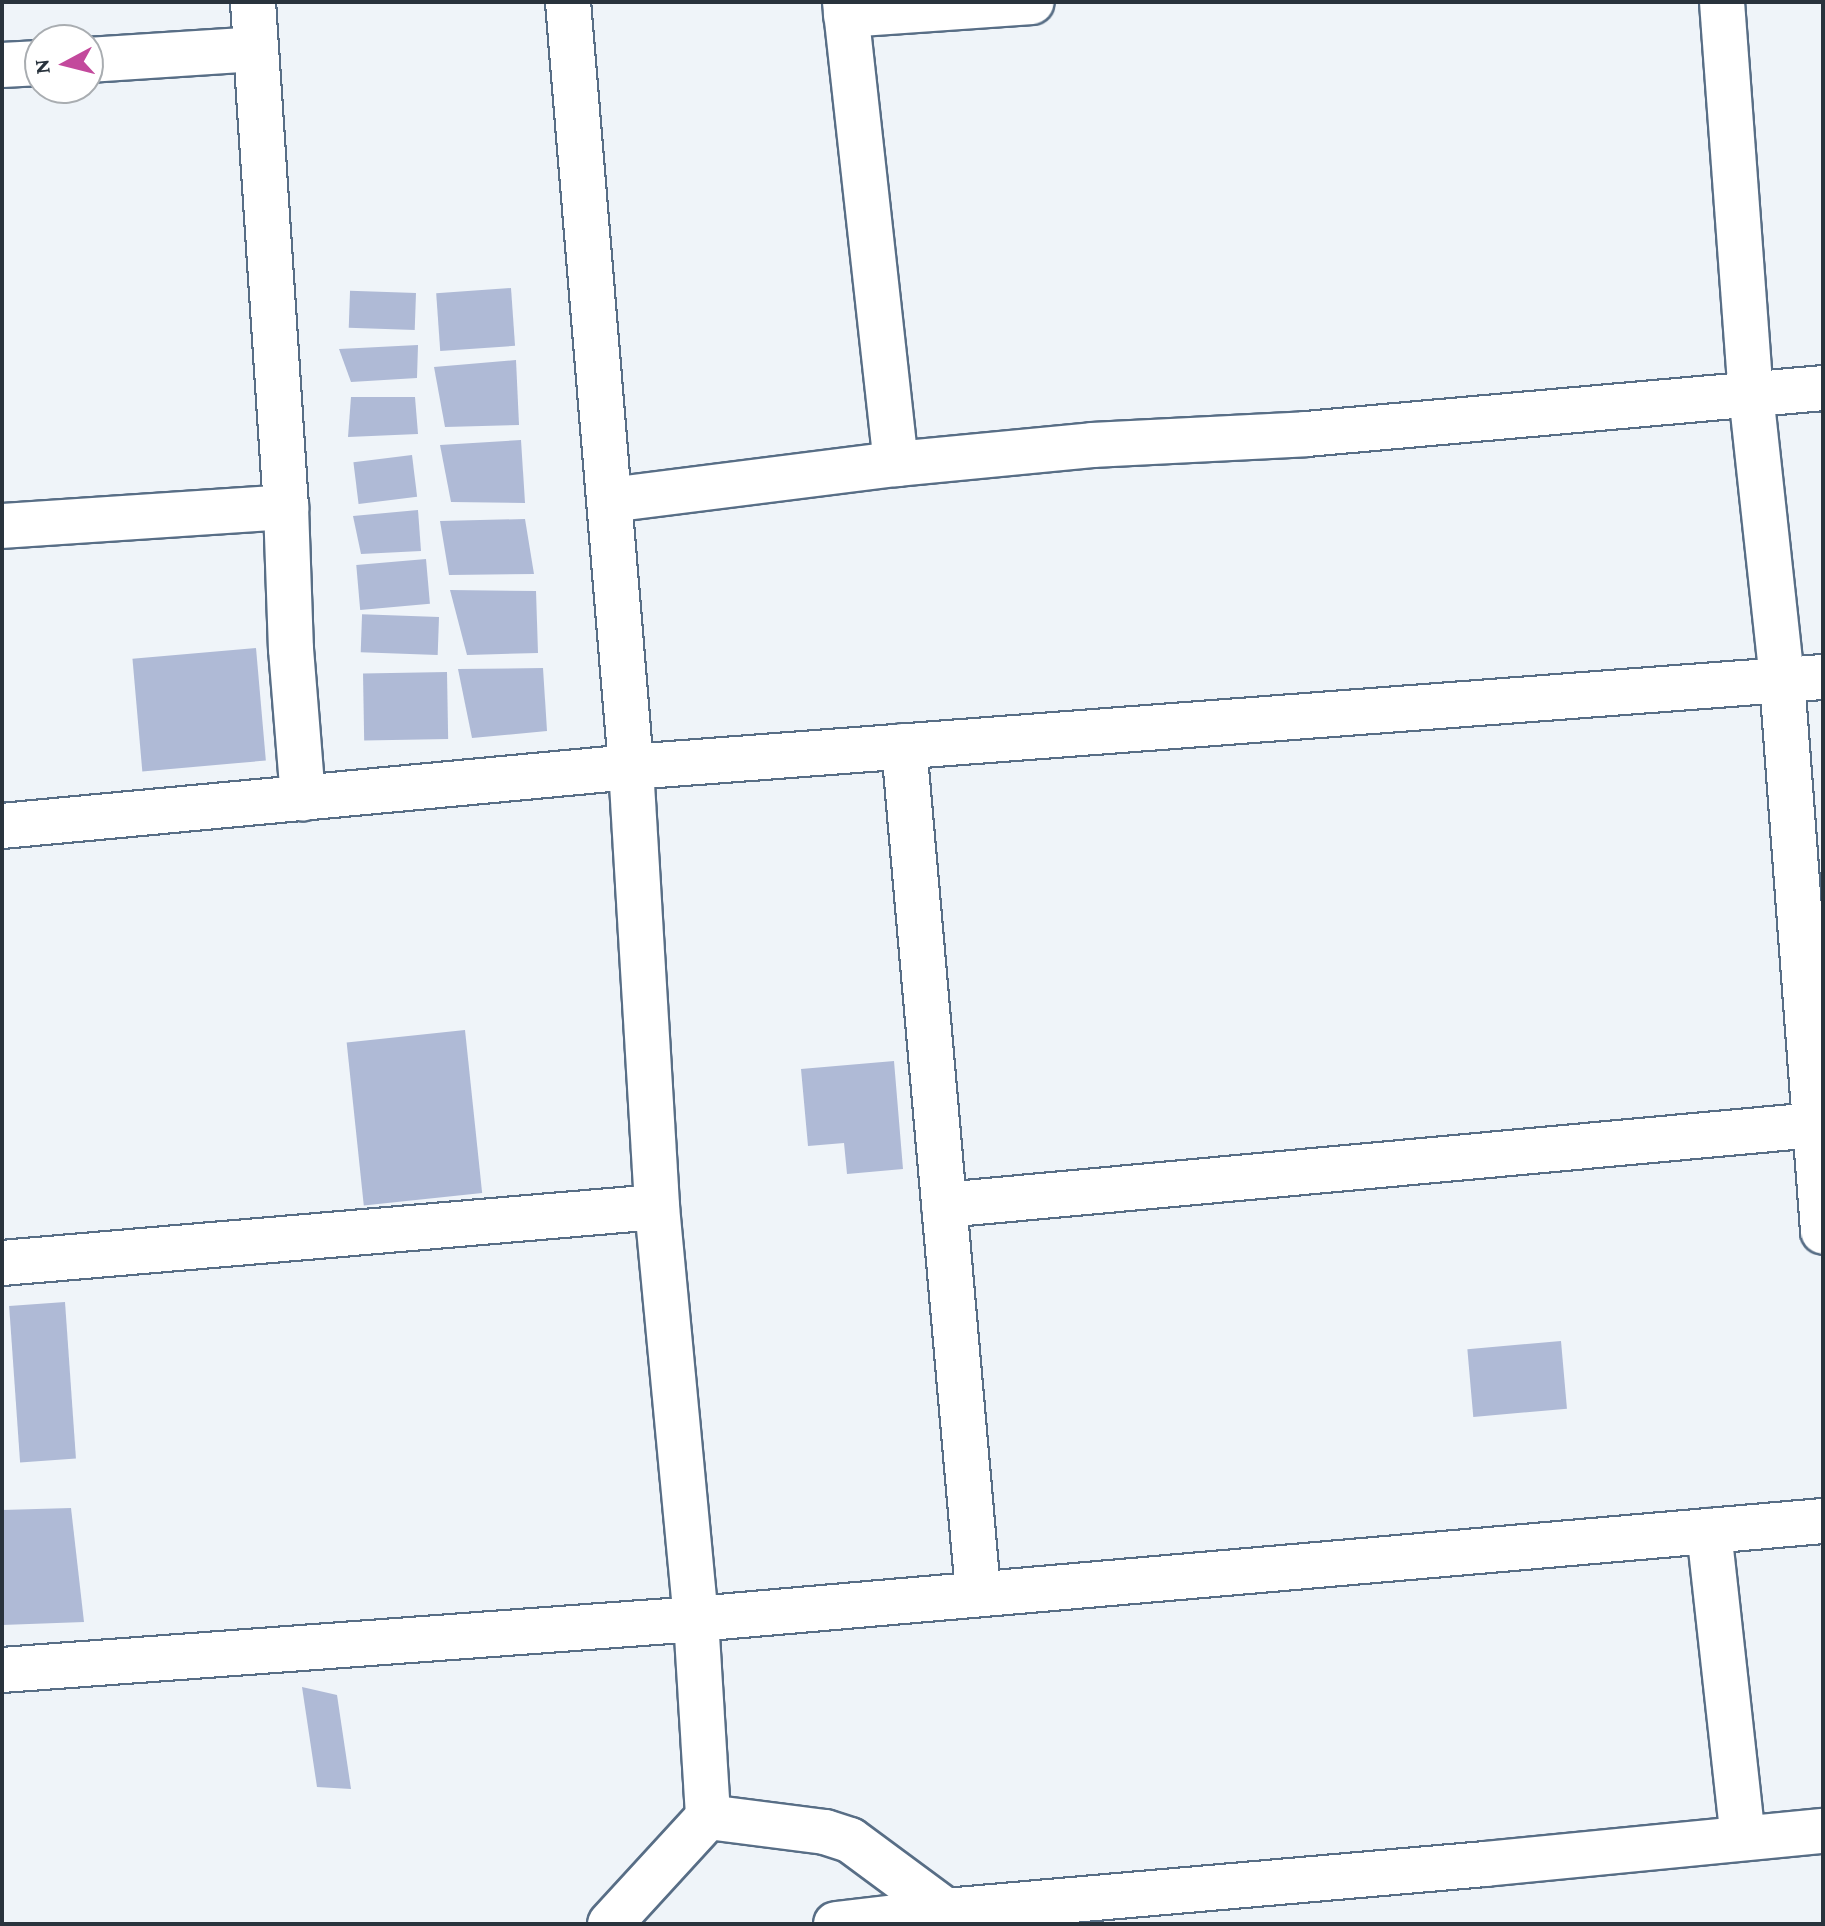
<!DOCTYPE html>
<html>
<head>
<meta charset="utf-8">
<style>
  body { margin:0 }
  #map { position:relative; width:1825px; height:1926px; overflow:hidden; background:#eff4f9; font-family:"Crimson Pro",serif }
  div>[style] { position:absolute }
  .building>* { inset:0; background:#afbad6; transform-origin:0 0 }
  .roads { filter:drop-shadow(2px 0 #586e86) drop-shadow(-2px 0 #586e86) drop-shadow(0 2px #586e86) drop-shadow(0 -2px #586e86) }
  .minor>* { height:44px; margin:-22px; padding:0 22px; transform-origin:22px; border-radius:22px; background:#fff }
  span { translate:-50% -50%; white-space:nowrap; text-align:center; line-height:1.15; -webkit-text-stroke:6px #fff; paint-order:stroke }
  .frame { position:absolute; inset:0; border:4px solid #29333d; pointer-events:none }
  .north { position:absolute; left:24px; top:24px; width:80px; height:80px; box-sizing:border-box; background:#fff; border:2px solid #a9adb1; border-radius:50%; rotate:263deg; font-size:22px; font-weight:700; line-height:32px; text-align:center; color:#29333d }
  .north::after { content:''; display:block; margin:auto; width:28px; height:36px; background:#c3499c; clip-path:polygon(50% 0,100% 100%,50% 72%,0 100%) }
</style>
</head>
<body>
<div id="map">
  <div class="building">
    <div style="left:511px;top:288px;width:58px;height:75px;rotate:86deg"></div>
    <div style="left:416px;top:293px;width:37px;height:66px;rotate:92deg"></div>
    <div style="clip-path:polygon(418px 345px,417px 378px,351px 382px,339px 349px)"></div>
    <div style="clip-path:polygon(516px 360px,519px 425px,445px 427px,434px 367px)"></div>
    <div style="clip-path:polygon(351px 397px,415px 397px,418px 434px,348px 437px)"></div>
    <div style="clip-path:polygon(521px 440px,525px 503px,451px 502px,440px 445px)"></div>
    <div style="left:412px;top:455px;width:42px;height:59px;rotate:83deg"></div>
    <div style="clip-path:polygon(418px 510px,421px 551px,361px 554px,353px 516px)"></div>
    <div style="clip-path:polygon(525px 519px,534px 574px,449px 575px,440px 521px)"></div>
    <div style="left:426px;top:559px;width:45px;height:70px;rotate:85deg"></div>
    <div style="clip-path:polygon(450px 590px,536px 591px,538px 653px,467px 655px)"></div>
    <div style="left:439px;top:617px;width:38px;height:77px;rotate:92deg"></div>
    <div style="left:256px;top:648px;width:113px;height:124px;rotate:85deg"></div>
    <div style="clip-path:polygon(543px 668px,547px 731px,472px 738px,458px 669px)"></div>
    <div style="left:447px;top:672px;width:67px;height:84px;rotate:89deg"></div>
    <div style="left:465px;top:1030px;width:164px;height:119px;rotate:84deg"></div>
    <div style="clip-path:polygon(894px 1061px,903px 1169px,847px 1174px,844px 1143px,808px 1146px,801px 1069px)"></div>
    <div style="left:65px;top:1302px;width:157px;height:56px;rotate:86deg"></div>
    <div style="left:1561px;top:1341px;width:68px;height:94px;rotate:85deg"></div>
    <div style="clip-path:polygon(71px 1508px,84px 1622px,2px 1625px,2px 1510px)"></div>
    <div style="clip-path:polygon(302px 1687px,337px 1695px,351px 1789px,317px 1787px)"></div>
  </div>
  <div class="roads">
    <div class="minor">
      <div style="left:568px;top:2px;width:768px;rotate:85.29deg"></div>
      <div style="left:631px;top:767px;width:441px;rotate:86.6deg"></div>
      <div style="left:657px;top:1207px;width:414px;rotate:84.6deg"></div>
      <div style="left:696px;top:1619px;width:198px;rotate:86.5deg"></div>
      <div style="left:708px;top:1817px;width:145px;rotate:132.5deg"></div>
      <div style="left:845px;top:2px;width:465px;rotate:83.7deg"></div>
      <div style="left:1722px;top:2px;width:393px;rotate:85.8deg"></div>
      <div style="left:1751px;top:394px;width:288px;rotate:83.8deg"></div>
      <div style="left:1782px;top:680px;width:553px;rotate:85.74deg"></div>
      <div style="left:846px;top:15px;width:186px;rotate:-4deg"></div>
      <div style="left:88px;top:60px;width:168px;rotate:-3.7deg"></div>
      <div style="left:2px;top:65px;width:38px;rotate:-3deg"></div>
      <div style="left:610px;top:500px;width:288px;rotate:-7.2deg"></div>
      <div style="left:896px;top:464px;width:197px;rotate:-5.5deg"></div>
      <div style="left:1092px;top:445px;width:214px;rotate:-2.9deg"></div>
      <div style="left:1306px;top:434px;width:519px;rotate:-5.08deg"></div>
      <div style="left:286px;top:507px;width:142px;rotate:88deg"></div>
      <div style="left:291px;top:649px;width:150px;rotate:85.4deg"></div>
      <div style="left:2px;top:526px;width:285px;rotate:-3.8deg"></div>
      <div style="left:286px;top:507px;width:506px;rotate:-93.74deg"></div>
      <div style="left:904px;top:746px;width:849px;rotate:85deg"></div>
      <div style="left:2px;top:826px;width:632px;rotate:-5.36deg"></div>
      <div style="left:631px;top:767px;width:1195px;rotate:-4.32deg"></div>
      <div style="left:944px;top:1205px;width:875px;rotate:-5.25deg"></div>
      <div style="left:2px;top:1263px;width:657px;rotate:-4.89deg"></div>
      <div style="left:1709px;top:1531px;width:308px;rotate:83.7deg"></div>
      <div style="left:2px;top:1670px;width:696px;rotate:-4.2deg"></div>
      <div style="left:696px;top:1619px;width:1131px;rotate:-4.97deg"></div>
      <div style="left:708px;top:1817px;width:118px;rotate:7.3deg"></div>
      <div style="left:825px;top:1832px;width:26px;rotate:18deg"></div>
      <div style="left:850px;top:1840px;width:119px;rotate:36.5deg"></div>
      <div style="left:836px;top:1924px;width:111px;rotate:-6.7deg"></div>
      <div style="left:946px;top:1911px;width:541px;rotate:-4.98deg"></div>
      <div style="left:1485px;top:1864px;width:340px;rotate:-5.6deg"></div>
    </div>
  </div>
  <div class="frame"></div>
  <div class="north">N</div>
</div>
</body>
</html>
